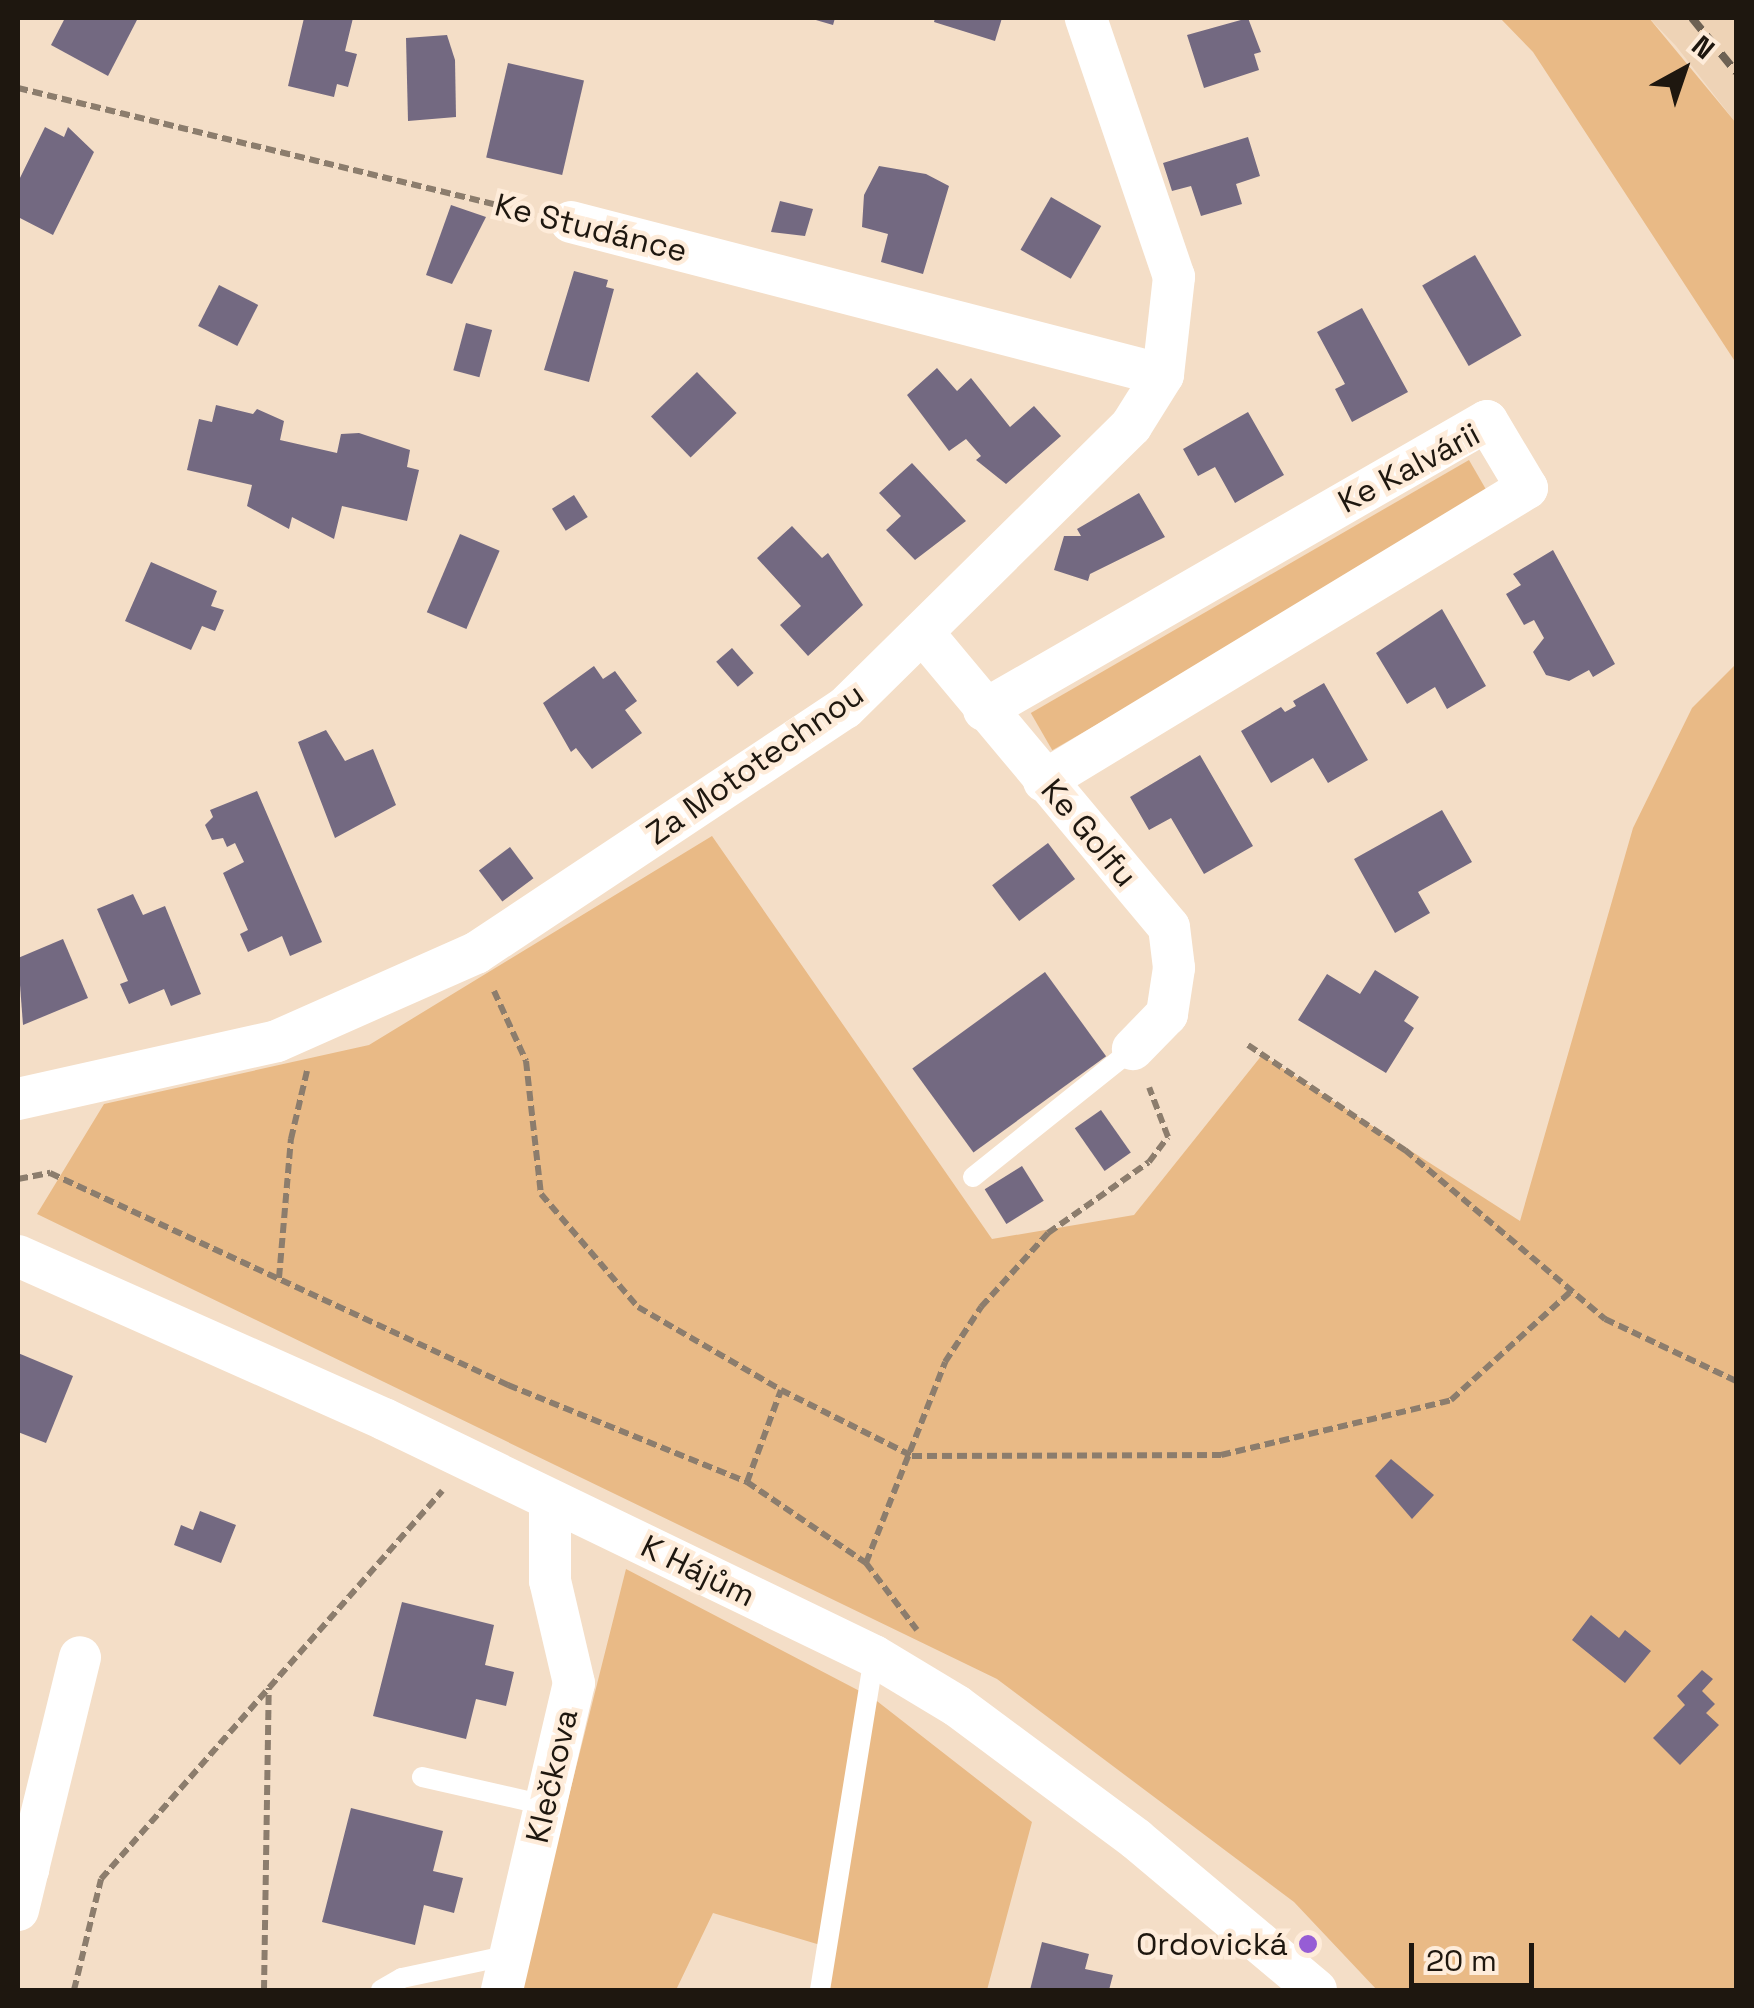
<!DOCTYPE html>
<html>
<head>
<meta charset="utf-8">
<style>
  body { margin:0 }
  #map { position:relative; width:1754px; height:2008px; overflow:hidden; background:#f4dec7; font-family:"Space Grotesk",sans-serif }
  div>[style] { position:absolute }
  .built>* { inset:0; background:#eed3b6 }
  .green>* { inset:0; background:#e9ba86; transform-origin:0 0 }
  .building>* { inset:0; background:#736981; transform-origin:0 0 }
  .path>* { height:6px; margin-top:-3px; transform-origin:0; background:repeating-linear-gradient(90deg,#8c7d6d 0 10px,transparent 0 15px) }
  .lane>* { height:20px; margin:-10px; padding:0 10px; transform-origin:10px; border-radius:10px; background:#fff }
  .street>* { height:42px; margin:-21px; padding:0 21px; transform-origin:21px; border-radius:21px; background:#fff }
  .rail>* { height:8px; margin-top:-4px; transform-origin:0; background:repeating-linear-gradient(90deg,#6d6153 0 15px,transparent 0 23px) }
  .dots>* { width:28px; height:28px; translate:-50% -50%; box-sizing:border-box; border:5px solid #feecda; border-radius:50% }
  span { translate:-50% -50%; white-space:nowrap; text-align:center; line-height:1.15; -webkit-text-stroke:9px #feecda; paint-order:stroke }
  .street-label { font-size:32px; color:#1e170f }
  .poi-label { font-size:32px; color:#1e170f }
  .right { translate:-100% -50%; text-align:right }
  .frame { position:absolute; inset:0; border:20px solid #1e170f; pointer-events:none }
  .north { position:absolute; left:1634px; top:20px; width:100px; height:100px; -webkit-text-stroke:8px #feecda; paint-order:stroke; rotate:40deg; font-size:28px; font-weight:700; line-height:40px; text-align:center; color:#1e170f }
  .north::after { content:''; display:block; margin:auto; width:35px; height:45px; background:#1e170f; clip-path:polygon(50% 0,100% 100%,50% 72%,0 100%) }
  .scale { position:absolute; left:1409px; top:1943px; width:125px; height:45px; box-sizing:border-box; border:5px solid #1e170f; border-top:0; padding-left:12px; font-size:30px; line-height:35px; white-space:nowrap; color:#1e170f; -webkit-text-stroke:8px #feecda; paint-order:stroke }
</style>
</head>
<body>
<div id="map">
  <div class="built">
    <div style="clip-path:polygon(1649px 18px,1734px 18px,1736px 123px,1676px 46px)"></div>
  </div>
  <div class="green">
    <div style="clip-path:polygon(1500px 18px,1649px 18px,1736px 123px,1736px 363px,1533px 52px)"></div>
    <div style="left:1469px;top:460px;width:43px;height:506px;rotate:60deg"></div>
    <div style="clip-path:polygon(1736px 664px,1736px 1990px,1377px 1990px,1294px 1902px,997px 1679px,37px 1214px,104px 1104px,369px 1045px,712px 836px,992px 1239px,1134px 1215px,1262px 1055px,1520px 1221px,1633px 828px,1692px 708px)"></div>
    <div style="clip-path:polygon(626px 1569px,873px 1698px,1032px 1822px,987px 1990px,820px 1990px,827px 1947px,713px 1913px,676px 1990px,520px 1990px)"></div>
  </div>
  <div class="building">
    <div style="clip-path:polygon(65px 18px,138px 18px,108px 76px,51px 45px)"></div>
    <div style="clip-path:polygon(304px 18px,353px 18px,345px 51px,357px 54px,348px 87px,337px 84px,334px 97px,288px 86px)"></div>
    <div style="clip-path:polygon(809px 18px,835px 18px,833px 25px)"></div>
    <div style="clip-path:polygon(935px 18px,1002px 18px,995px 41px,934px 22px)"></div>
    <div style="clip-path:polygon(1248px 18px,1261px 52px,1254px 54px,1259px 70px,1204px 88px,1187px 35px)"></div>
    <div style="clip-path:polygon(447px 35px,455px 60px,456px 117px,408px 121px,406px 38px)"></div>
    <div style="left:508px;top:63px;width:78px;height:97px;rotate:13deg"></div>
    <div style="clip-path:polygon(45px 127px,64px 137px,68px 127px,94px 152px,53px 235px,18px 217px,18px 182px)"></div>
    <div style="clip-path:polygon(1248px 137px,1260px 176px,1236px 184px,1242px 204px,1201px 216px,1191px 186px,1172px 191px,1163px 163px)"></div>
    <div style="clip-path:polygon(879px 166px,926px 174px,949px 186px,923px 274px,881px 262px,888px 234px,862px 227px,864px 195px)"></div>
    <div style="left:1051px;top:197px;width:58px;height:61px;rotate:30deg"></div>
    <div style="clip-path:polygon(780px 201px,813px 209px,805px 236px,771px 232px)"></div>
    <div style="clip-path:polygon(451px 205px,486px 217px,452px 284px,426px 275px)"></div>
    <div style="left:1475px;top:255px;width:93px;height:61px;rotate:60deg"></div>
    <div style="clip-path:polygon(574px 271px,608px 280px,606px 287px,614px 289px,589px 382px,544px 370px)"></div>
    <div style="left:219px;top:285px;width:44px;height:46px;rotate:27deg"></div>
    <div style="clip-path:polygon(1362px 308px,1408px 392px,1352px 422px,1335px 389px,1345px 384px,1317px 332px)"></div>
    <div style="left:466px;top:323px;width:27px;height:49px;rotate:15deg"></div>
    <div style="clip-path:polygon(937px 368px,957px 391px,971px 378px,1010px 427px,1034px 406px,1061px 436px,1006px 484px,976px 460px,981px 456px,966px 439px,949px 451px,907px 395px)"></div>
    <div style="left:697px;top:372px;width:57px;height:64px;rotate:46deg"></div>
    <div style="clip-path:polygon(216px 405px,253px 414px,257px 409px,284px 421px,280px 440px,337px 453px,341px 434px,359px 433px,410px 450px,407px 467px,419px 470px,407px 521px,342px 506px,334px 539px,292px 517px,289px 529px,247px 506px,252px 485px,187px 470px,199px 419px,212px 422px)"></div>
    <div style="clip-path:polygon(1248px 412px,1284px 475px,1235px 503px,1215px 467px,1198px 476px,1183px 449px)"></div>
    <div style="clip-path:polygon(912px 463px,966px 521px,915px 560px,886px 530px,901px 516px,879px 493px)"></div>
    <div style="clip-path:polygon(1139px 493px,1165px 537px,1090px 574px,1088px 581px,1054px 570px,1064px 536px,1081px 536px,1077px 529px)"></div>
    <div style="left:574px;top:495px;width:26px;height:26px;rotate:58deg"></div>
    <div style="clip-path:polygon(792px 526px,822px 558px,828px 553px,863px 605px,808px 656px,780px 625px,801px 606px,757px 558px)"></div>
    <div style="left:460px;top:534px;width:43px;height:85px;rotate:23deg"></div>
    <div style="clip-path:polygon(1553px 550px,1615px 664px,1593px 677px,1589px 670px,1569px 681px,1546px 675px,1533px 652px,1544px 638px,1534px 620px,1524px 625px,1506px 594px,1521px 585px,1513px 574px)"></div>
    <div style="clip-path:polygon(151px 562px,217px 591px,211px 606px,224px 610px,215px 631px,202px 626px,191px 650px,125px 621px)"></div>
    <div style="clip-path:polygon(1442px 609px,1486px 686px,1447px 709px,1435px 687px,1407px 704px,1376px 653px)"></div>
    <div style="left:732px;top:648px;width:33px;height:21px;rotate:49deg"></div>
    <div style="clip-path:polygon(594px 666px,603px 679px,615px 671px,637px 701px,625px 710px,642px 733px,592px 769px,576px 748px,571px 752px,543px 703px)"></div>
    <div style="clip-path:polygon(1324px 683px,1368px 760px,1328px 783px,1313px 758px,1271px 783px,1241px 731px,1281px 707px,1285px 712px,1296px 706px,1293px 701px)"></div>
    <div style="clip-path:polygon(326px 730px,345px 761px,373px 749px,396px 805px,335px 838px,298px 742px)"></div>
    <div style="clip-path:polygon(1200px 755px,1253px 846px,1204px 874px,1171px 818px,1149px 830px,1130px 797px)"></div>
    <div style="clip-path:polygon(257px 791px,322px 942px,290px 956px,282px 936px,248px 952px,240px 934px,248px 930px,223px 873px,244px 862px,235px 843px,227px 847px,223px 838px,212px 840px,205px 825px,213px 817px,210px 810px)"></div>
    <div style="clip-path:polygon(1442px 810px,1472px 862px,1418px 892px,1430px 913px,1395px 933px,1354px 859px)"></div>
    <div style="left:1048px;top:843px;width:45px;height:70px;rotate:53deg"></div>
    <div style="left:510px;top:847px;width:39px;height:39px;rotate:53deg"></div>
    <div style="clip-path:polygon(133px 894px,143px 915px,165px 906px,201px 994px,171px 1006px,164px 989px,129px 1004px,120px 984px,128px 981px,97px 909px)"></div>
    <div style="clip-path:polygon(63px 939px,88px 998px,23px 1025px,18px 958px)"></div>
    <div style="clip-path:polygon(1375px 970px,1419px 997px,1404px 1021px,1414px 1028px,1386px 1073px,1298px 1020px,1327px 974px,1360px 994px)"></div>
    <div style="left:1045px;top:972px;width:104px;height:164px;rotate:54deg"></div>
    <div style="left:1101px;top:1110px;width:52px;height:32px;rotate:55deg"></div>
    <div style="left:1022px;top:1166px;width:41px;height:44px;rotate:58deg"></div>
    <div style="clip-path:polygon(18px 1353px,73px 1376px,46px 1443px,18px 1432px)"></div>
    <div style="clip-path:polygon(1391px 1459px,1434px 1495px,1412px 1519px,1375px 1476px)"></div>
    <div style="clip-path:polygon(200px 1511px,236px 1525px,221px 1563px,174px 1545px,181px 1525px,193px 1530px)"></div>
    <div style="clip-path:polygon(402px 1602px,494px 1625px,485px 1665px,514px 1672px,506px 1706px,476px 1699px,466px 1739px,373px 1716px)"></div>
    <div style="clip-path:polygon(1591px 1615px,1619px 1638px,1625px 1630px,1651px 1651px,1625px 1683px,1572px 1640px)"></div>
    <div style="clip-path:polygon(1702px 1670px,1713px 1679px,1702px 1691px,1715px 1704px,1706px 1713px,1719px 1725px,1680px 1765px,1653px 1738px,1685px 1705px,1677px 1696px)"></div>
    <div style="clip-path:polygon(351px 1808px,443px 1831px,433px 1871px,463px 1878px,454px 1913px,424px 1905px,415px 1945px,322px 1922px)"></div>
    <div style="clip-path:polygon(1042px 1942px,1089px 1954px,1085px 1969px,1113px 1975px,1109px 1990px,1030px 1990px)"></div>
  </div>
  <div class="path">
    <div style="left:18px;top:88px;width:527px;rotate:13.72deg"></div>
    <div style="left:494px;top:991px;width:77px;rotate:65.4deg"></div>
    <div style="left:526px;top:1061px;width:134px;rotate:83.6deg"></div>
    <div style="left:541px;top:1194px;width:149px;rotate:49.4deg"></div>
    <div style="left:638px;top:1307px;width:165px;rotate:30.1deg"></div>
    <div style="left:781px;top:1390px;width:147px;rotate:26.7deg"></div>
    <div style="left:912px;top:1456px;width:309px;rotate:-0.2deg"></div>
    <div style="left:1221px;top:1455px;width:236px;rotate:-13.4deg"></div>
    <div style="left:1451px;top:1400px;width:162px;rotate:-42.2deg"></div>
    <div style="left:1248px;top:1045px;width:189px;rotate:33.8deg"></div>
    <div style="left:1405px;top:1150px;width:262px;rotate:40.2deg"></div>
    <div style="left:1605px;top:1319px;width:145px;rotate:25.3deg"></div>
    <div style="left:18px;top:1179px;width:33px;rotate:-11deg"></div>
    <div style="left:50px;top:1173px;width:505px;rotate:24.84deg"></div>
    <div style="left:508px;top:1385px;width:258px;rotate:22.1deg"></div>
    <div style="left:747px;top:1482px;width:144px;rotate:34.2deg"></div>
    <div style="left:866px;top:1563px;width:84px;rotate:52.7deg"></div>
    <div style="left:279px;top:1278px;width:140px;rotate:-85.1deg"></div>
    <div style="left:291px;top:1139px;width:70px;rotate:-76.8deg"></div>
    <div style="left:747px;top:1482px;width:98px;rotate:-69.7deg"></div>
    <div style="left:866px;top:1563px;width:216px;rotate:-68.5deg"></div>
    <div style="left:945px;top:1362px;width:66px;rotate:-56.8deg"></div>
    <div style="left:981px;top:1307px;width:100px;rotate:-47.8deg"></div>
    <div style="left:1048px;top:1233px;width:123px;rotate:-35.1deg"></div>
    <div style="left:1149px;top:1162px;width:31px;rotate:-53deg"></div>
    <div style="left:1168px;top:1137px;width:53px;rotate:-110.8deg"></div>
    <div style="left:74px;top:1990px;width:114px;rotate:-76.3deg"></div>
    <div style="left:101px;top:1879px;width:517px;rotate:-48.69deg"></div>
    <div style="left:264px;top:1990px;width:302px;rotate:-89.1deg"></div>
  </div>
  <div class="lane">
    <div style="left:973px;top:1177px;width:205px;rotate:-38.7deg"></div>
    <div style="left:422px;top:1777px;width:126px;rotate:12.8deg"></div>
    <div style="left:381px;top:1990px;width:24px;rotate:-30deg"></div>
    <div style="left:402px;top:1978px;width:110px;rotate:-12deg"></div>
    <div style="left:820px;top:1990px;width:338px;rotate:-80.8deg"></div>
  </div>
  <div class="street">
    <div style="left:571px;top:222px;width:611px;rotate:14.49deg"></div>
    <div style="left:923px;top:633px;width:383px;rotate:50.1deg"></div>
    <div style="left:1169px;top:927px;width:41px;rotate:83deg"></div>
    <div style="left:1174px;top:968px;width:47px;rotate:98.7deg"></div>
    <div style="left:1167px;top:1014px;width:49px;rotate:134.2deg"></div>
    <div style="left:984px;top:710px;width:580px;rotate:-29.88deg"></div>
    <div style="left:1487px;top:421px;width:78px;rotate:59.2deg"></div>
    <div style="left:1527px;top:488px;width:565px;rotate:148.76deg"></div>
    <div style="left:18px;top:1099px;width:265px;rotate:-12.6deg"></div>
    <div style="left:277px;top:1041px;width:218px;rotate:-23.9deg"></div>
    <div style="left:476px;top:953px;width:443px;rotate:-33.6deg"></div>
    <div style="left:845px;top:708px;width:402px;rotate:-44.6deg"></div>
    <div style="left:1131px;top:426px;width:60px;rotate:-57.9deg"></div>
    <div style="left:1163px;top:375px;width:99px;rotate:-83.6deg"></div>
    <div style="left:1174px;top:277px;width:274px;rotate:-108.8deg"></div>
    <div style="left:18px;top:1256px;width:401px;rotate:24deg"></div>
    <div style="left:384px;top:1419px;width:544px;rotate:25.81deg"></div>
    <div style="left:874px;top:1656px;width:97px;rotate:31.1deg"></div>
    <div style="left:957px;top:1706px;width:223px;rotate:36.6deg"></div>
    <div style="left:1136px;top:1839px;width:235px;rotate:40deg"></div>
    <div style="left:18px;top:1863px;width:12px;rotate:31deg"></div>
    <div style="left:28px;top:1869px;width:218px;rotate:-76.2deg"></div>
    <div style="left:18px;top:1910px;width:42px;rotate:-76.3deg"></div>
    <div style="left:502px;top:1990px;width:315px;rotate:-76.8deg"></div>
    <div style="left:574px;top:1683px;width:105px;rotate:-103.2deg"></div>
    <div style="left:550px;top:1581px;width:81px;rotate:-90deg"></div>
  </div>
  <div class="rail">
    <div style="left:1692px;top:18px;width:70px;rotate:50.8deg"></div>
  </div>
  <div class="dots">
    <div style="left:1308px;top:1944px;background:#965dd5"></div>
  </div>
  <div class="street-label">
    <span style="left:591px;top:228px;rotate:14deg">Ke Studánce</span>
    <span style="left:1409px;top:468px;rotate:-28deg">Ke Kalvárii</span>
    <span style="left:755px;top:764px;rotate:-35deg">Za Mototechnou</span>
    <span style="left:1089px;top:833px;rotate:50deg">Ke Golfu</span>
    <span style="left:698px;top:1571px;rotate:26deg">K Hájům</span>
    <span style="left:552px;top:1776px;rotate:-77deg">Klečkova</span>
  </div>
  <div class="poi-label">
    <span class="right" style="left:1288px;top:1944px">Ordovická</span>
  </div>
  <div class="frame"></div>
  <div class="north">N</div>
  <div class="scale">20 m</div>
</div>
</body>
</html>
